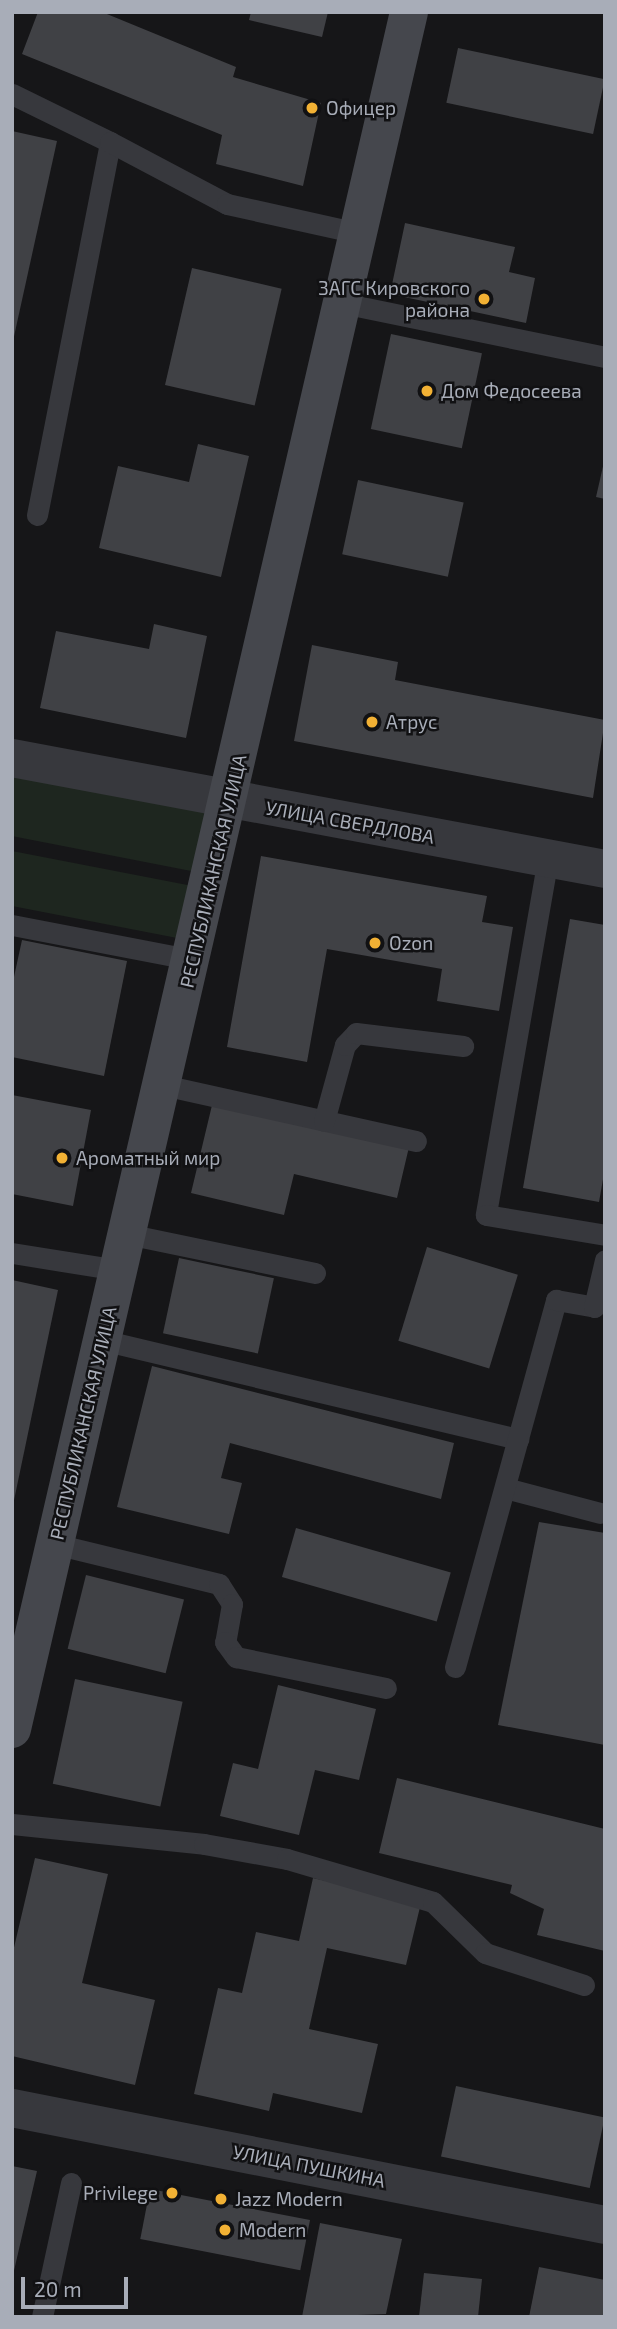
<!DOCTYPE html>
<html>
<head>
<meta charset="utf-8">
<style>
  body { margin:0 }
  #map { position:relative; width:617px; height:2329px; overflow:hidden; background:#161618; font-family:"Exo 2",sans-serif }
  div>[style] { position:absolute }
  .green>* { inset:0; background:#1e261f; transform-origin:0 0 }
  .building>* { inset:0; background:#404145; transform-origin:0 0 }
  .lane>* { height:21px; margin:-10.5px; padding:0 10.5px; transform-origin:10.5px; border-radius:10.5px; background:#37383d }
  .street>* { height:38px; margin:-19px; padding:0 19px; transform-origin:19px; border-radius:19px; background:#37383d }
  .secondary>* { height:38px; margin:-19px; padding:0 19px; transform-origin:19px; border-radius:19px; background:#45474d }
  .dots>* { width:19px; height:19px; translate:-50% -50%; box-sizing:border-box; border:4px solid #111113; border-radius:50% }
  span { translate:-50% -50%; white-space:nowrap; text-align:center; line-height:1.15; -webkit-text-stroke:5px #111113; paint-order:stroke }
  .poi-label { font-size:19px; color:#a8adb8 }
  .left { translate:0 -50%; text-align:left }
  .right { translate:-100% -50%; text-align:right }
  .street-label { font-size:19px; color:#a8adb8 }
  .frame { position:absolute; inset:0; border:14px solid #a8adb8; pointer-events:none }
  .scale { position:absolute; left:21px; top:2277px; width:107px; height:32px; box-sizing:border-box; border:4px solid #a8adb8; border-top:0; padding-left:9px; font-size:21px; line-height:24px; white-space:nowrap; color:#a8adb8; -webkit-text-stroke:5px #111113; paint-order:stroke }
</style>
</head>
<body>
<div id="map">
  <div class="green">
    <div style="left:12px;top:773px;width:205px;height:62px;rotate:11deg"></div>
    <div style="left:12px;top:851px;width:184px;height:54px;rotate:11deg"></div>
  </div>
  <div class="building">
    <div style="clip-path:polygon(38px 12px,102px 12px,236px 67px,233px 77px,321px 103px,303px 186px,216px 164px,222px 135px,22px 54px)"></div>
    <div style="clip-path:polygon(251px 12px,328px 12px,322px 37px,249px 20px)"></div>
    <div style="left:458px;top:48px;width:150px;height:56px;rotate:12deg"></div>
    <div style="clip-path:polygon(12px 131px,57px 141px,13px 341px,12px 341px)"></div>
    <div style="clip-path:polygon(405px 223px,515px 247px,509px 272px,535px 278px,526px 323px,390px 294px)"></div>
    <div style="left:192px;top:268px;width:92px;height:120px;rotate:13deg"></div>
    <div style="left:391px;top:334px;width:93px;height:97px;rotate:12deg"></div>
    <div style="clip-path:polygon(198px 444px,249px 456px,221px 577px,99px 548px,118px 466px,189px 482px)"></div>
    <div style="clip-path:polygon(604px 462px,605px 462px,605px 499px,596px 497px)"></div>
    <div style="left:358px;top:480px;width:108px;height:76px;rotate:12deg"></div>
    <div style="clip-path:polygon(154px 624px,207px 636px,186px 738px,40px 708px,56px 631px,149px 649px)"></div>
    <div style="clip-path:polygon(312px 645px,398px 662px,395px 680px,605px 720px,593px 798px,294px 741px)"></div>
    <div style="clip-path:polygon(261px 856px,487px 896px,482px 922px,513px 927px,499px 1011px,437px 1001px,442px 969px,327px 949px,307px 1062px,227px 1047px)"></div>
    <div style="clip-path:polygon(570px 919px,605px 925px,605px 1168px,599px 1202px,523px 1188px)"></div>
    <div style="clip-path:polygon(22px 940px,127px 961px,104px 1076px,12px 1057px,12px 986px)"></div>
    <div style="clip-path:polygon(12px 1095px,91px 1110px,73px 1206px,12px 1194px)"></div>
    <div style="clip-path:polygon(213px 1101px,409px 1147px,397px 1198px,294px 1174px,284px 1215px,191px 1193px)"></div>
    <div style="left:427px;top:1247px;width:95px;height:98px;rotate:17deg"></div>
    <div style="left:179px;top:1258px;width:97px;height:77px;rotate:12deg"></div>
    <div style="clip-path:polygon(12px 1280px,58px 1290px,13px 1505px,12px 1505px)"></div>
    <div style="clip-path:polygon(152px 1366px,454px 1443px,441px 1499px,230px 1443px,221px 1478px,242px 1483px,229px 1534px,117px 1507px)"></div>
    <div style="clip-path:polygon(539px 1522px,605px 1533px,605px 1745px,498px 1725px)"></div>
    <div style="left:296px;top:1528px;width:161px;height:51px;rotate:16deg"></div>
    <div style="left:86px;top:1575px;width:101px;height:76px;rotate:14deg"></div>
    <div style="left:75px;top:1679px;width:110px;height:107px;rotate:12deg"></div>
    <div style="clip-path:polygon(278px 1685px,376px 1709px,359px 1780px,315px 1770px,299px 1835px,220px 1816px,233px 1763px,258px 1769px)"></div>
    <div style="clip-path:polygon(397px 1778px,605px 1829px,605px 1951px,537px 1935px,544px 1909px,510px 1893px,512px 1885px,379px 1853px)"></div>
    <div style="clip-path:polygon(35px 1858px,108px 1874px,82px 1983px,155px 2000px,135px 2085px,12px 2056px,12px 1956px)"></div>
    <div style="clip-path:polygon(313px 1878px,421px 1903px,406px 1965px,327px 1948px,309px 2029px,378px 2044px,362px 2113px,273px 2093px,269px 2111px,194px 2094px,218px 1988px,242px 1993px,256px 1932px,299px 1941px)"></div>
    <div style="left:456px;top:2086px;width:152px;height:72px;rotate:12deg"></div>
    <div style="clip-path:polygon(12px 2166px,37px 2171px,13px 2275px,12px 2275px)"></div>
    <div style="left:150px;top:2189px;width:163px;height:51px;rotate:11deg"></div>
    <div style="clip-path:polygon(320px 2223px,402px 2239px,386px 2314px,302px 2317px)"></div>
    <div style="clip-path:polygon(539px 2267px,605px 2280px,605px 2317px,529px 2317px)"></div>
    <div style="clip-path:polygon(424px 2273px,482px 2279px,478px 2317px,419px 2317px)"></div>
  </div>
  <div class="lane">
    <div style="left:12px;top:94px;width:109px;rotate:26.1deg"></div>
    <div style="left:342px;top:303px;width:268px;rotate:11.6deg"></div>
    <div style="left:37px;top:515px;width:380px;rotate:-78.9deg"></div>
    <div style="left:110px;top:142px;width:132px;rotate:27.9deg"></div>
    <div style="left:227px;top:204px;width:134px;rotate:12.5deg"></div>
    <div style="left:548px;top:858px;width:362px;rotate:99.9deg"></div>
    <div style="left:486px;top:1215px;width:121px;rotate:9.5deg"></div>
    <div style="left:12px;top:925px;width:184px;rotate:10.9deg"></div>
    <div style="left:163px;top:1085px;width:259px;rotate:12.5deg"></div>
    <div style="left:324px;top:1121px;width:79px;rotate:-74.6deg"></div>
    <div style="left:345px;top:1045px;width:16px;rotate:-47deg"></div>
    <div style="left:356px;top:1033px;width:108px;rotate:6.9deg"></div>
    <div style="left:127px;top:1234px;width:192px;rotate:11.7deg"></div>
    <div style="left:12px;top:1253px;width:107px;rotate:9.1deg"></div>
    <div style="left:102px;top:1340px;width:428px;rotate:13.4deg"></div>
    <div style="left:505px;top:1488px;width:98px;rotate:14.7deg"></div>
    <div style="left:55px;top:1544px;width:169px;rotate:13.7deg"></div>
    <div style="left:219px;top:1584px;width:24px;rotate:57deg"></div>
    <div style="left:232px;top:1604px;width:39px;rotate:100deg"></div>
    <div style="left:225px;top:1642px;width:19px;rotate:54deg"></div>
    <div style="left:236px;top:1657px;width:153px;rotate:11.7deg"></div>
    <div style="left:455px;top:1667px;width:381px;rotate:-74.6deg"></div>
    <div style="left:556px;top:1300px;width:39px;rotate:10deg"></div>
    <div style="left:594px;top:1307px;width:48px;rotate:-76.8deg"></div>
    <div style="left:12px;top:1824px;width:193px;rotate:5.9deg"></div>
    <div style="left:204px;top:1844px;width:84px;rotate:10.2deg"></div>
    <div style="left:287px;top:1859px;width:152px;rotate:16.4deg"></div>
    <div style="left:433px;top:1902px;width:73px;rotate:44.4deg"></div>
    <div style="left:485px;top:1953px;width:104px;rotate:17.9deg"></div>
    <div style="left:42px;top:2317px;width:137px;rotate:-77.8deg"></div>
  </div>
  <div class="street">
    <div style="left:12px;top:758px;width:603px;rotate:10.6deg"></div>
    <div style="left:12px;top:2108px;width:604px;rotate:11.16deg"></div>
  </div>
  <div class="secondary">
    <div style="left:12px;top:1729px;width:1762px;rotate:-76.98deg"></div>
  </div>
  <div class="dots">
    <div style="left:312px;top:108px;background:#f2b134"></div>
    <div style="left:484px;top:299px;background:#f2b134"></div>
    <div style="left:427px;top:391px;background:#f2b134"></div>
    <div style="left:372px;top:722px;background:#f2b134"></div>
    <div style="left:375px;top:943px;background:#f2b134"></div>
    <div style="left:62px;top:1158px;background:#f2b134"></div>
    <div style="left:172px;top:2193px;background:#f2b134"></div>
    <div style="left:221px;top:2199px;background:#f2b134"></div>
    <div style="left:225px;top:2230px;background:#f2b134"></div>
  </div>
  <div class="poi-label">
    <span class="left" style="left:326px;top:108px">Офицер</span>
    <span class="right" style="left:470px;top:299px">ЗАГС Кировского<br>района</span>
    <span class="left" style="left:441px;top:391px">Дом Федосеева</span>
    <span class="left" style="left:386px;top:722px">Атрус</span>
    <span class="left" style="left:389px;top:943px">Ozon</span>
    <span class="left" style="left:76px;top:1158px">Ароматный мир</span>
    <span class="right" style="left:158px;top:2193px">Privilege</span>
    <span class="left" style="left:235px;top:2199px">Jazz Modern</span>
    <span class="left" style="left:239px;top:2230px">Modern</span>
  </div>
  <div class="street-label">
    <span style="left:350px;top:822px;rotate:10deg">УЛИЦА СВЕРДЛОВА</span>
    <span style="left:213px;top:871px;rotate:-77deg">РЕСПУБЛИКАНСКАЯ УЛИЦА</span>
    <span style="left:83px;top:1423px;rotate:-77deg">РЕСПУБЛИКАНСКАЯ УЛИЦА</span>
    <span style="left:309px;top:2166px;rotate:11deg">УЛИЦА ПУШКИНА</span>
  </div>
  <div class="frame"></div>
  <div class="scale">20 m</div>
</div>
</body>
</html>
